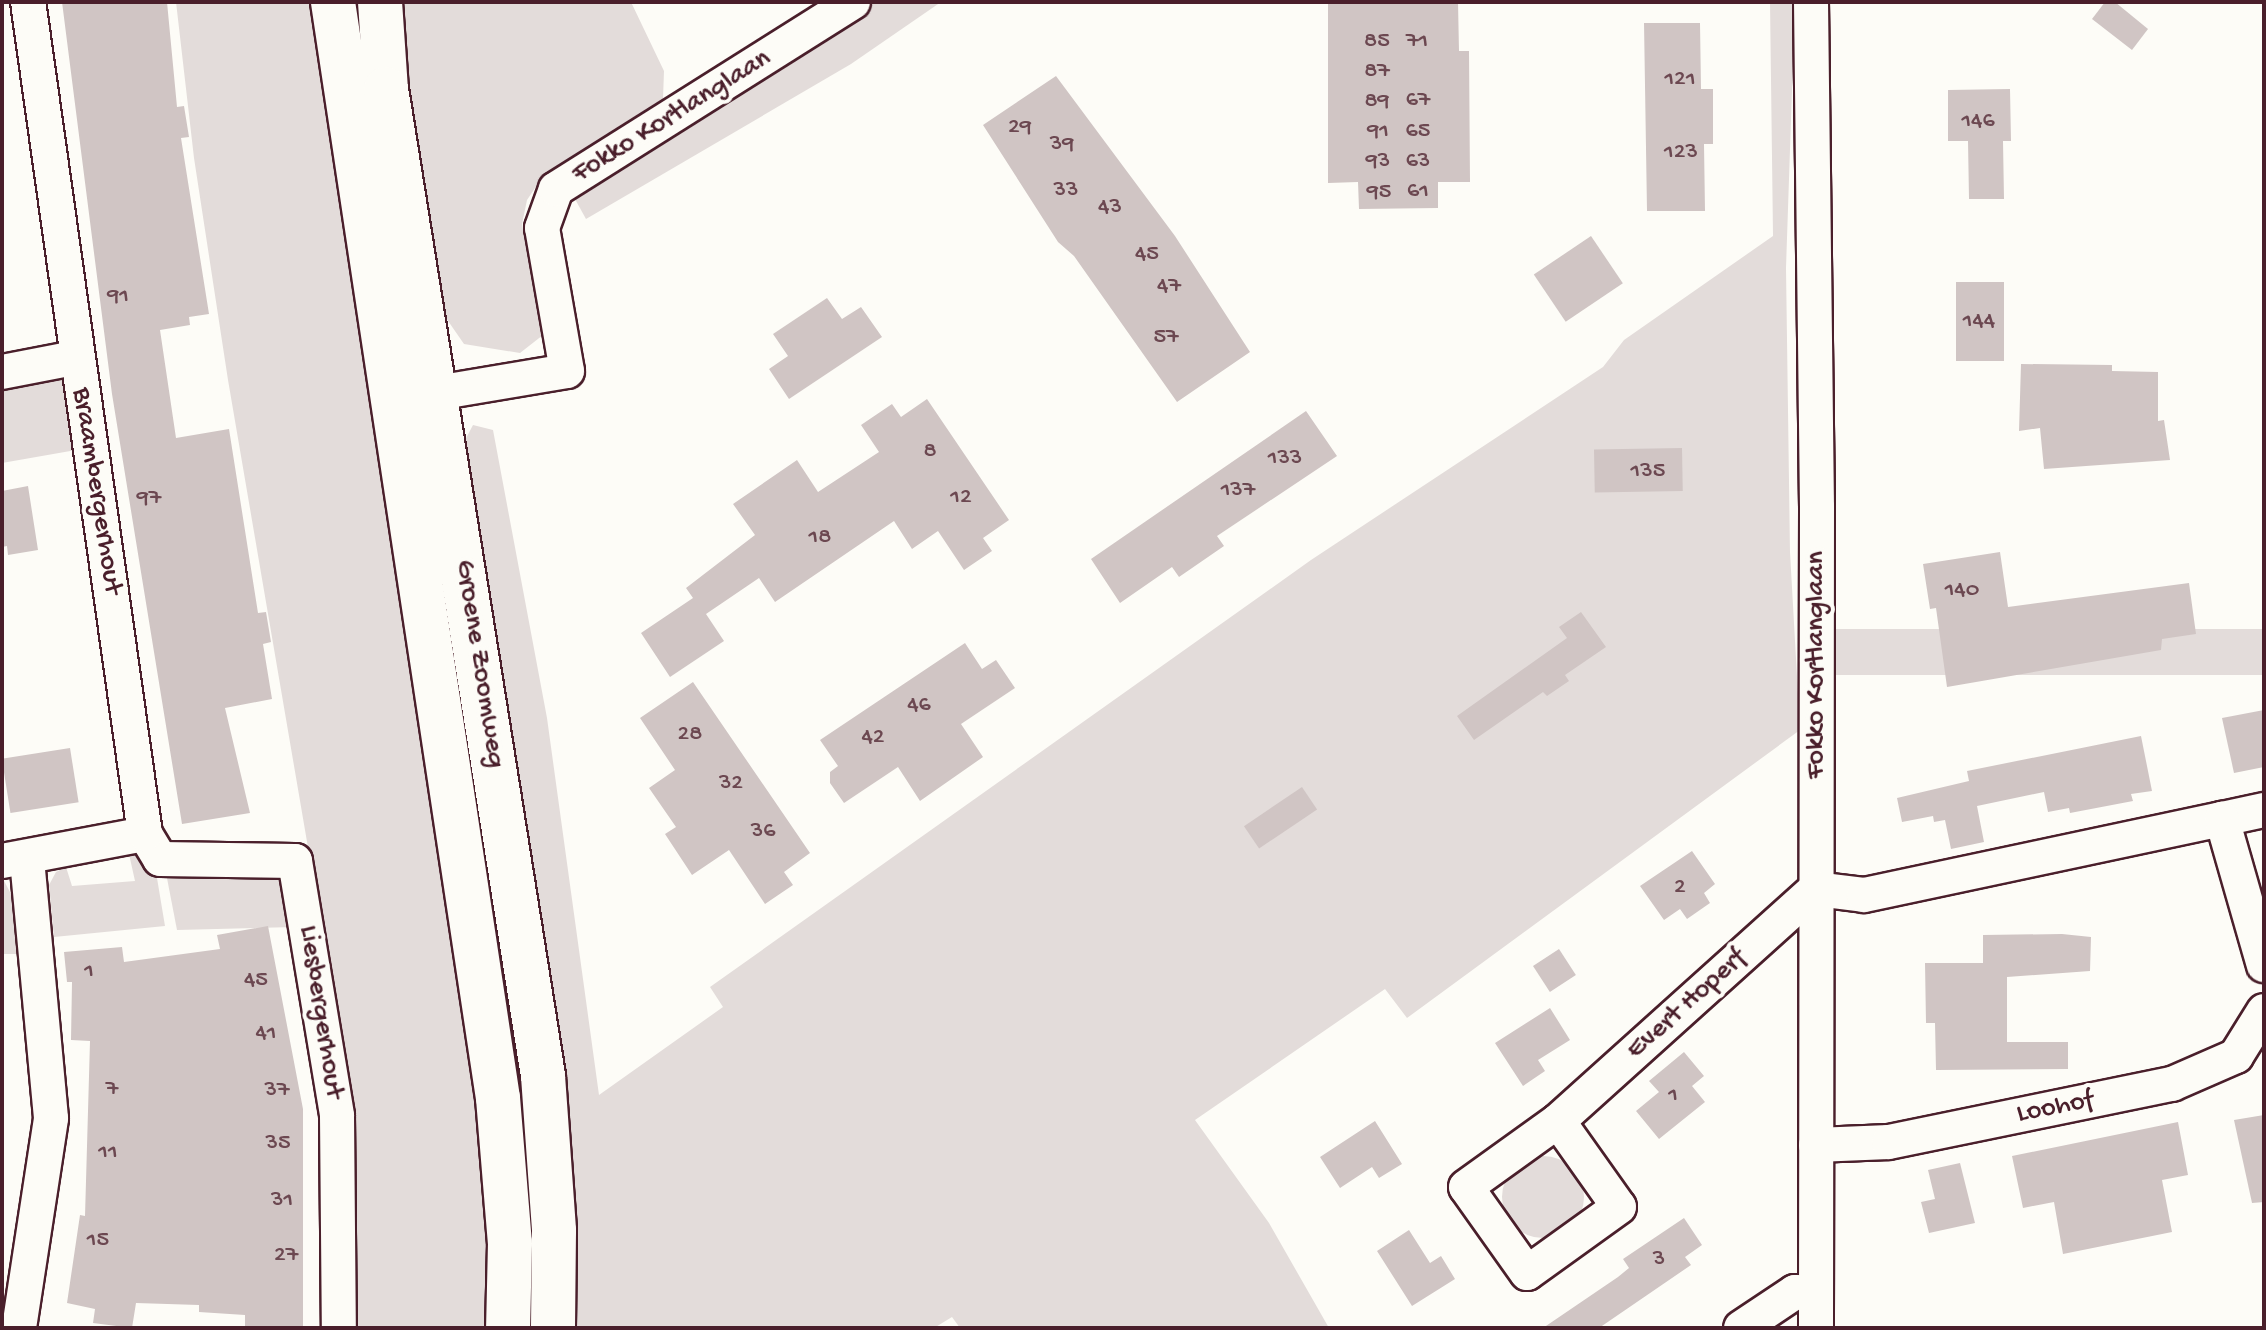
<!DOCTYPE html>
<html>
<head>
<meta charset="utf-8">
<style>
  body { margin:0 }
  #map { position:relative; width:2266px; height:1330px; overflow:hidden; background:#fdfcf7; font-family:"Gochi Hand",sans-serif }
  div>[style] { position:absolute }
  .green>* { inset:0; background:#e3dcda; transform-origin:0 0 }
  .round { border-radius:50% }
  .building>* { inset:0; background:#d0c5c4; transform-origin:0 0 }
  .roads { filter:drop-shadow(2px 0 #4a1f2b) drop-shadow(-2px 0 #4a1f2b) drop-shadow(0 2px #4a1f2b) drop-shadow(0 -2px #4a1f2b) }
  .minor>* { height:34px; margin:-17px; padding:0 17px; transform-origin:17px; border-radius:17px; background:#fdfcf7 }
  .secondary>* { height:44px; margin:-22px; padding:0 22px; transform-origin:22px; border-radius:22px; background:#fdfcf7 }
  span { translate:-50% -50%; white-space:nowrap; text-align:center; line-height:1.15; -webkit-text-stroke:8px #fdfcf7; paint-order:stroke }
  .number-label { font-size:24px; color:#6c4851 }
  .number-label span { -webkit-text-stroke-width:0 }
  .street-label { font-size:28px; color:#4a1f2b }
  .frame { position:absolute; inset:0; border:4px solid #4a1f2b; pointer-events:none }
</style>
</head>
<body>
<div id="map">
  <div class="green">
    <div style="clip-path:polygon(176px 2px,323px 2px,484px 1061px,499px 1328px,353px 1328px,351px 1146px,331px 982px,228px 380px,194px 158px)"></div>
    <div style="clip-path:polygon(397px 2px,631px 2px,664px 71px,663px 99px,541px 179px,527px 200px,522px 224px,543px 335px,520px 353px,464px 344px,437px 305px)"></div>
    <div style="clip-path:polygon(862px 2px,941px 2px,851px 64px,586px 219px,570px 190px)"></div>
    <div style="clip-path:polygon(1770px 2px,1795px 2px,1786px 268px,1790px 552px,1800px 730px,1407px 1018px,1385px 989px,1195px 1120px,1269px 1223px,1329px 1328px,960px 1328px,952px 1317px,934px 1328px,569px 1328px,463px 444px,473px 425px,493px 430px,547px 718px,599px 1095px,723px 1007px,710px 987px,1311px 560px,1603px 367px,1624px 340px,1773px 236px)"></div>
    <div style="clip-path:polygon(65px 373px,76px 450px,2px 463px,2px 383px)"></div>
    <div style="left:2264px;top:629px;width:46px;height:443px;rotate:90deg"></div>
    <div style="clip-path:polygon(129px 854px,138px 854px,156px 872px,165px 926px,54px 937px,49px 885px,56px 872px,66px 867px,72px 886px,135px 881px)"></div>
    <div style="clip-path:polygon(166px 873px,274px 873px,293px 894px,295px 927px,177px 930px)"></div>
    <div style="clip-path:polygon(2px 877px,11px 894px,20px 954px,2px 954px)"></div>
    <div class="round" style="left:1502px;top:1156px;width:82px;height:82px"></div>
  </div>
  <div class="building">
    <div style="clip-path:polygon(62px 2px,167px 2px,177px 107px,184px 106px,189px 137px,181px 138px,209px 314px,189px 317px,190px 325px,160px 330px,176px 438px,229px 429px,258px 613px,266px 612px,271px 642px,263px 644px,272px 699px,225px 708px,250px 813px,182px 824px,112px 394px)"></div>
    <div style="clip-path:polygon(1328px 2px,1458px 2px,1459px 51px,1469px 51px,1470px 182px,1438px 182px,1438px 208px,1359px 209px,1358px 182px,1328px 183px)"></div>
    <div style="clip-path:polygon(2105px 2px,2115px 2px,2148px 29px,2132px 50px,2092px 19px)"></div>
    <div style="clip-path:polygon(1644px 23px,1700px 23px,1701px 89px,1713px 89px,1713px 144px,1704px 144px,1705px 211px,1647px 211px)"></div>
    <div style="clip-path:polygon(1056px 76px,1175px 236px,1250px 352px,1177px 402px,1074px 256px,1058px 242px,983px 125px)"></div>
    <div style="clip-path:polygon(2010px 89px,2011px 141px,2003px 141px,2004px 199px,1969px 199px,1968px 141px,1948px 141px,1948px 90px)"></div>
    <div style="left:1591px;top:236px;width:57px;height:69px;rotate:56deg"></div>
    <div style="left:1956px;top:282px;width:48px;height:79px"></div>
    <div style="clip-path:polygon(827px 298px,842px 319px,861px 307px,882px 337px,789px 399px,769px 369px,788px 356px,773px 334px)"></div>
    <div style="clip-path:polygon(2021px 364px,2112px 365px,2112px 371px,2158px 372px,2158px 421px,2164px 420px,2170px 460px,2044px 469px,2040px 428px,2019px 431px)"></div>
    <div style="clip-path:polygon(927px 399px,1009px 520px,983px 538px,992px 551px,964px 570px,938px 531px,912px 549px,894px 521px,775px 602px,759px 578px,706px 614px,724px 641px,670px 677px,641px 633px,693px 598px,686px 588px,755px 535px,733px 504px,797px 460px,818px 492px,879px 452px,861px 425px,892px 404px,901px 417px)"></div>
    <div style="clip-path:polygon(1306px 411px,1337px 456px,1217px 536px,1224px 546px,1179px 577px,1172px 567px,1120px 603px,1091px 559px)"></div>
    <div style="left:1682px;top:448px;width:43px;height:88px;rotate:89deg"></div>
    <div style="clip-path:polygon(28px 486px,38px 550px,8px 555px,7px 546px,2px 547px,2px 491px)"></div>
    <div style="clip-path:polygon(2000px 552px,2008px 607px,2189px 583px,2196px 634px,2162px 639px,2161px 650px,1947px 687px,1936px 608px,1930px 609px,1923px 564px)"></div>
    <div style="clip-path:polygon(1581px 612px,1606px 647px,1565px 675px,1569px 681px,1547px 696px,1543px 692px,1474px 740px,1457px 716px,1567px 638px,1559px 627px)"></div>
    <div style="clip-path:polygon(965px 643px,982px 669px,996px 660px,1015px 688px,961px 724px,983px 757px,920px 801px,898px 767px,844px 803px,830px 783px,830px 772px,838px 766px,820px 740px)"></div>
    <div style="clip-path:polygon(693px 682px,810px 853px,784px 872px,793px 885px,765px 904px,729px 850px,692px 875px,665px 834px,676px 827px,649px 788px,675px 770px,640px 718px)"></div>
    <div style="clip-path:polygon(2264px 710px,2264px 767px,2234px 773px,2222px 718px)"></div>
    <div style="clip-path:polygon(2141px 736px,2152px 791px,2131px 794px,2133px 801px,2070px 813px,2069px 808px,2048px 812px,2044px 792px,1977px 806px,1984px 842px,1951px 849px,1945px 820px,1934px 822px,1933px 816px,1902px 822px,1897px 798px,1969px 781px,1967px 771px)"></div>
    <div style="left:70px;top:748px;width:55px;height:69px;rotate:81deg"></div>
    <div style="left:1302px;top:787px;width:27px;height:70px;rotate:56deg"></div>
    <div style="clip-path:polygon(1692px 851px,1715px 884px,1704px 893px,1710px 903px,1687px 919px,1680px 909px,1664px 920px,1640px 886px)"></div>
    <div style="clip-path:polygon(268px 926px,303px 1109px,303px 1327px,245px 1328px,245px 1315px,199px 1312px,199px 1305px,136px 1303px,132px 1328px,93px 1323px,95px 1309px,67px 1303px,80px 1215px,85px 1216px,90px 1041px,71px 1040px,72px 982px,67px 982px,64px 952px,122px 947px,124px 962px,220px 949px,217px 935px)"></div>
    <div style="clip-path:polygon(2062px 934px,2091px 937px,2090px 971px,2007px 977px,2007px 1042px,2068px 1042px,2068px 1069px,1936px 1070px,1935px 1023px,1926px 1023px,1925px 963px,1983px 963px,1983px 935px)"></div>
    <div style="left:1559px;top:949px;width:31px;height:31px;rotate:57deg"></div>
    <div style="clip-path:polygon(1550px 1008px,1570px 1040px,1538px 1060px,1545px 1071px,1523px 1086px,1495px 1043px)"></div>
    <div style="clip-path:polygon(1684px 1052px,1704px 1076px,1692px 1086px,1705px 1102px,1659px 1139px,1636px 1111px,1659px 1092px,1649px 1081px)"></div>
    <div style="clip-path:polygon(2264px 1115px,2264px 1202px,2252px 1203px,2234px 1120px)"></div>
    <div style="clip-path:polygon(1375px 1121px,1402px 1164px,1379px 1178px,1372px 1167px,1340px 1188px,1320px 1157px)"></div>
    <div style="clip-path:polygon(2178px 1122px,2188px 1175px,2162px 1180px,2172px 1232px,2063px 1254px,2054px 1202px,2023px 1208px,2012px 1156px)"></div>
    <div style="clip-path:polygon(1960px 1163px,1975px 1223px,1929px 1233px,1921px 1202px,1935px 1199px,1928px 1170px)"></div>
    <div style="clip-path:polygon(1684px 1218px,1702px 1245px,1685px 1257px,1691px 1265px,1599px 1328px,1543px 1328px,1618px 1277px,1629px 1268px,1623px 1259px)"></div>
    <div style="clip-path:polygon(1409px 1230px,1430px 1263px,1441px 1256px,1455px 1279px,1412px 1306px,1377px 1251px)"></div>
  </div>
  <div class="roads">
    <div class="minor">
      <div style="left:1811px;top:2px;width:505px;rotate:89.32deg"></div>
      <div style="left:1817px;top:507px;width:821px;rotate:90.07deg"></div>
      <div style="left:2px;top:372px;width:73px;rotate:-11deg"></div>
      <div style="left:413px;top:397px;width:156px;rotate:-9.6deg"></div>
      <div style="left:567px;top:371px;width:145px;rotate:-99.9deg"></div>
      <div style="left:542px;top:228px;width:41px;rotate:-70.3deg"></div>
      <div style="left:556px;top:189px;width:351px;rotate:-32.2deg"></div>
      <div style="left:2222px;top:819px;width:43px;rotate:-12.1deg"></div>
      <div style="left:145px;top:834px;width:29px;rotate:59deg"></div>
      <div style="left:160px;top:859px;width:135px;rotate:0.8deg"></div>
      <div style="left:295px;top:861px;width:258px;rotate:80.6deg"></div>
      <div style="left:337px;top:1116px;width:212px;rotate:89.5deg"></div>
      <div style="left:2px;top:861px;width:146px;rotate:-10.7deg"></div>
      <div style="left:145px;top:834px;width:840px;rotate:-98deg"></div>
      <div style="left:1558px;top:1121px;width:347px;rotate:-42deg"></div>
      <div style="left:1816px;top:889px;width:48px;rotate:7.1deg"></div>
      <div style="left:1864px;top:895px;width:366px;rotate:-12deg"></div>
      <div style="left:2222px;top:819px;width:152px;rotate:74deg"></div>
      <div style="left:1558px;top:1121px;width:105px;rotate:54.7deg"></div>
      <div style="left:1619px;top:1207px;width:113px;rotate:144.3deg"></div>
      <div style="left:1527px;top:1273px;width:105px;rotate:-125.3deg"></div>
      <div style="left:1466px;top:1187px;width:113px;rotate:-35.7deg"></div>
      <div style="left:1816px;top:1145px;width:73px;rotate:-2.4deg"></div>
      <div style="left:1889px;top:1142px;width:289px;rotate:-11.6deg"></div>
      <div style="left:2172px;top:1084px;width:70px;rotate:-23.6deg"></div>
      <div style="left:2236px;top:1056px;width:53px;rotate:-58.1deg"></div>
      <div style="left:19px;top:1328px;width:212px;rotate:-81.3deg"></div>
      <div style="left:51px;top:1118px;width:259px;rotate:-95.3deg"></div>
      <div style="left:1741px;top:1328px;width:65px;rotate:-33.7deg"></div>
      <div style="left:1795px;top:1292px;width:21px;rotate:3deg"></div>
    </div>
    <div class="secondary">
      <div style="left:333px;top:2px;width:1108px;rotate:81.44deg"></div>
      <div style="left:498px;top:1098px;width:145px;rotate:85.3deg"></div>
      <div style="left:510px;top:1243px;width:85px;rotate:91.3deg"></div>
      <div style="left:380px;top:2px;width:87px;rotate:86.1deg"></div>
      <div style="left:386px;top:89px;width:999px;rotate:80.96deg"></div>
      <div style="left:543px;top:1076px;width:155px;rotate:85.9deg"></div>
      <div style="left:554px;top:1231px;width:97px;rotate:90.6deg"></div>
    </div>
  </div>
  <div class="number-label">
    <span style="left:1377px;top:42px">85</span>
    <span style="left:1417px;top:42px">71</span>
    <span style="left:1377px;top:72px">87</span>
    <span style="left:1680px;top:80px">121</span>
    <span style="left:1418px;top:101px">67</span>
    <span style="left:1377px;top:102px">89</span>
    <span style="left:1978px;top:122px">146</span>
    <span style="left:1020px;top:128px">29</span>
    <span style="left:1378px;top:132px">91</span>
    <span style="left:1418px;top:132px">65</span>
    <span style="left:1062px;top:145px">39</span>
    <span style="left:1681px;top:153px">123</span>
    <span style="left:1378px;top:162px">93</span>
    <span style="left:1418px;top:162px">63</span>
    <span style="left:1066px;top:191px">33</span>
    <span style="left:1418px;top:192px">61</span>
    <span style="left:1379px;top:193px">95</span>
    <span style="left:1110px;top:208px">43</span>
    <span style="left:1147px;top:255px">45</span>
    <span style="left:1169px;top:287px">47</span>
    <span style="left:118px;top:297px">91</span>
    <span style="left:1979px;top:322px">144</span>
    <span style="left:1166px;top:338px">57</span>
    <span style="left:930px;top:452px">8</span>
    <span style="left:1285px;top:459px">133</span>
    <span style="left:1648px;top:472px">135</span>
    <span style="left:1238px;top:491px">137</span>
    <span style="left:961px;top:498px">12</span>
    <span style="left:149px;top:499px">97</span>
    <span style="left:820px;top:538px">18</span>
    <span style="left:1962px;top:591px">140</span>
    <span style="left:919px;top:706px">46</span>
    <span style="left:690px;top:735px">28</span>
    <span style="left:873px;top:738px">42</span>
    <span style="left:731px;top:784px">32</span>
    <span style="left:763px;top:832px">36</span>
    <span style="left:1680px;top:888px">2</span>
    <span style="left:89px;top:972px">1</span>
    <span style="left:256px;top:981px">45</span>
    <span style="left:266px;top:1034px">41</span>
    <span style="left:112px;top:1090px">7</span>
    <span style="left:277px;top:1091px">37</span>
    <span style="left:1673px;top:1096px">1</span>
    <span style="left:278px;top:1144px">35</span>
    <span style="left:108px;top:1153px">11</span>
    <span style="left:282px;top:1201px">31</span>
    <span style="left:98px;top:1241px">15</span>
    <span style="left:286px;top:1256px">27</span>
    <span style="left:1659px;top:1260px">3</span>
  </div>
  <div class="street-label">
    <span style="left:672px;top:117px;rotate:-32deg">Fokko Kortlanglaan</span>
    <span style="left:96px;top:491px;rotate:81deg">Braambergerhout</span>
    <span style="left:479px;top:664px;rotate:81deg">Groene Zoomweg</span>
    <span style="left:1817px;top:665px;rotate:-90deg">Fokko Kortlanglaan</span>
    <span style="left:1687px;top:1005px;rotate:-42deg">Evert Hoperf</span>
    <span style="left:320px;top:1012px;rotate:81deg">Liesbergerhout</span>
    <span style="left:2055px;top:1108px;rotate:-11deg">Loohof</span>
  </div>
  <div class="frame"></div>
</div>
</body>
</html>
